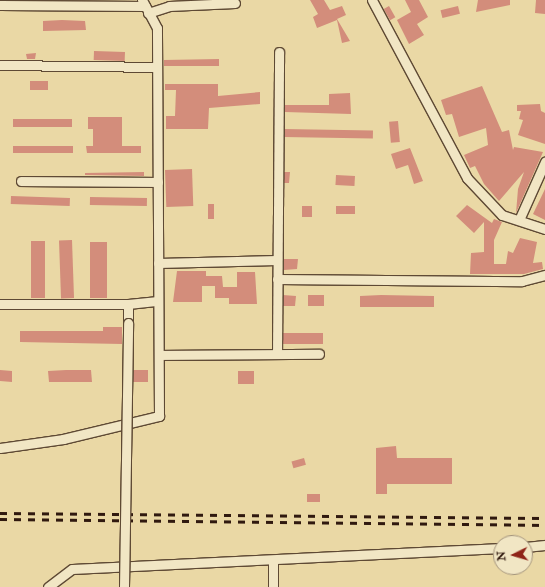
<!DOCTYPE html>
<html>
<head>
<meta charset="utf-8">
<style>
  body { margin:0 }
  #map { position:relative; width:545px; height:587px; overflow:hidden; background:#ead8a5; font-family:"IM FELL Double Pica",serif }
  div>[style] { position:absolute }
  .building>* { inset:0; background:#d38d7b; transform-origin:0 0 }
  .roads { filter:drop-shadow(1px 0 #5e4934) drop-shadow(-1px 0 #5e4934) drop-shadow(0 1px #5e4934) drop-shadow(0 -1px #5e4934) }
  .minor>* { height:9px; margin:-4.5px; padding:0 4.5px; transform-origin:4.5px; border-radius:4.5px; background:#f1e6c4 }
  .rail>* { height:2.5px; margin-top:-1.25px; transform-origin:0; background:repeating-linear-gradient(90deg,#30190f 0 7px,transparent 0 14px) }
  .bridges { filter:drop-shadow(1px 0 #5e4934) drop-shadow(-1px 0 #5e4934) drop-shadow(0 1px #5e4934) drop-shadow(0 -1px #5e4934) }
  .minor-bridge>* { height:9px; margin:-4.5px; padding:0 4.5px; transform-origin:4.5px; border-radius:4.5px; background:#f1e6c4 }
  span { translate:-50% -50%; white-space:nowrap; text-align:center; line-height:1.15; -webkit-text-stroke:3.5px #f1e6c4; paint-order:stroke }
  .north { position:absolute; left:493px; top:535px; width:40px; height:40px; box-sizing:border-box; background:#f1e6c4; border:1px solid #a4947c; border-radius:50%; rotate:265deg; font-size:11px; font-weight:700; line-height:16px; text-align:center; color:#30190f }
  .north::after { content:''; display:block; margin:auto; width:14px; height:18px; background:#8f2418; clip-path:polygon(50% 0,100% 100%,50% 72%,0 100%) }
</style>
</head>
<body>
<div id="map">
  <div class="building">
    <div style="clip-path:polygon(310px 0,324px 0,330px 10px,342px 6px,346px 15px,337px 19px,350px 41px,342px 43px,337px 20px,317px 28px,313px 17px,318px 14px)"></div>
    <div style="clip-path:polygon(405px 0,419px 0,428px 17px,417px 24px,424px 35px,409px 44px,397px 20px,411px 12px)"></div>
    <div style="clip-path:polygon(478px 0,510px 0,510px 5px,476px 12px)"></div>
    <div style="clip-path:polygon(536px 0,545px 0,545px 14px,535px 13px)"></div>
    <div style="left:389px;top:6px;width:13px;height:6px;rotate:61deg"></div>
    <div style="left:458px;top:6px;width:8px;height:18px;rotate:76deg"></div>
    <div style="clip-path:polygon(62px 20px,85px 21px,86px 30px,43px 31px,43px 21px)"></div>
    <div style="left:94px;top:51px;width:31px;height:9px;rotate:2deg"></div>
    <div style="clip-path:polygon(36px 53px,35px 59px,27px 59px,26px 54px)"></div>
    <div style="clip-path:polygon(219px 59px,219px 66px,164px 66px,164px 60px)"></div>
    <div style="left:48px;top:81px;width:9px;height:18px;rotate:90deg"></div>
    <div style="clip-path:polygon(165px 84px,218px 84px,218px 96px,260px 92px,260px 104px,209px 108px,208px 129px,166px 129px,166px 116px,175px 116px,176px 90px,165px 90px)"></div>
    <div style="clip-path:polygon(482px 86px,502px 132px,509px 130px,513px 150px,514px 147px,543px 152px,516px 213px,518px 189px,524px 172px,499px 201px,484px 184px,475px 166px,470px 168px,464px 155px,488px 145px,486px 128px,459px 137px,452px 114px,446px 115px,441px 100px)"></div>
    <div style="clip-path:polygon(350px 93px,351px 114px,285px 112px,285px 105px,329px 105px,329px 94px)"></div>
    <div style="clip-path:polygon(540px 104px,541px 111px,545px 113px,545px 144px,518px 135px,523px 120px,519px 119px,521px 111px,517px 111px,517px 105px)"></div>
    <div style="clip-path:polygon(88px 117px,122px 117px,122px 146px,141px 146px,141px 153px,87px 153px,86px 146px,93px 146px,93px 129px,88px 129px)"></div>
    <div style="left:72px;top:119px;width:8px;height:59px;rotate:90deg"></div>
    <div style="left:398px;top:121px;width:21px;height:9px;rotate:85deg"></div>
    <div style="left:284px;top:129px;width:89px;height:8px;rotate:1deg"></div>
    <div style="left:13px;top:146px;width:60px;height:7px"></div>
    <div style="clip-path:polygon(410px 148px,423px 181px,414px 184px,408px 165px,396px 169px,391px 154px)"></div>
    <div style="left:192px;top:169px;width:37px;height:27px;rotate:88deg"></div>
    <div style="clip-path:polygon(144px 172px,144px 176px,85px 175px,85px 173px)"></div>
    <div style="clip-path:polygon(284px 172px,290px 172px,289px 183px,284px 183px)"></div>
    <div style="left:336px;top:175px;width:19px;height:10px;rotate:3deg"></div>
    <div style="clip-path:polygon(545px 189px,545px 220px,533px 214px)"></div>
    <div style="left:11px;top:196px;width:59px;height:8px;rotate:2deg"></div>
    <div style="left:90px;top:197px;width:57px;height:8px;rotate:1deg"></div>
    <div style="left:208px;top:204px;width:6px;height:15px"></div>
    <div style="clip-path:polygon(467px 205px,492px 223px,494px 219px,502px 222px,494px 240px,494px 264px,506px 264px,508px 251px,513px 253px,520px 238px,537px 242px,533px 263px,542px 262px,543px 269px,524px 274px,470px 274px,471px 253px,484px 252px,484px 222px,474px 233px,456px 216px)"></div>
    <div style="left:312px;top:206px;width:11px;height:10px;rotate:90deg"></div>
    <div style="left:336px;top:206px;width:19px;height:8px"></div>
    <div style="left:72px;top:240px;width:58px;height:13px;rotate:88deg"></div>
    <div style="left:31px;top:241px;width:14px;height:57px"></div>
    <div style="left:90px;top:242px;width:17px;height:56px"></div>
    <div style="clip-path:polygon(284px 259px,298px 259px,297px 269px,284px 270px)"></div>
    <div style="clip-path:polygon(177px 271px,206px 271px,206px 276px,222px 276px,223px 287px,237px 287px,237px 272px,255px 272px,257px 304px,229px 304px,229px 298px,215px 298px,215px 286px,202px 286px,202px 302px,173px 302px)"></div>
    <div style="clip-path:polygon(283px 295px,296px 296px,295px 306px,283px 306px)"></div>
    <div style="left:324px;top:295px;width:11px;height:16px;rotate:90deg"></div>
    <div style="clip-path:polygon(381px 295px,434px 296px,434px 307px,360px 307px,360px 296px)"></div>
    <div style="clip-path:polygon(103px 327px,122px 327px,122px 344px,20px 342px,20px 331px,103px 331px)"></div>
    <div style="left:283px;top:333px;width:40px;height:11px"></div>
    <div style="clip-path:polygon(0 370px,12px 371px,12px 382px,0 381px)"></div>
    <div style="clip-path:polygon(66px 370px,91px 370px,92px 382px,49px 382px,48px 371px)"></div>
    <div style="left:148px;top:370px;width:12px;height:15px;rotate:90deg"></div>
    <div style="left:238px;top:371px;width:16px;height:13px"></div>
    <div style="clip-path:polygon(396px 446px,397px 458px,452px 458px,452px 484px,387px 484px,387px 494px,376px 494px,376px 448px)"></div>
    <div style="left:304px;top:458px;width:7px;height:13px;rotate:74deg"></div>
    <div style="left:307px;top:494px;width:13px;height:8px"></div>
  </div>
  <div class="roads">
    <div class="minor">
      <div style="left:372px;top:0;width:202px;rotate:61.9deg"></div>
      <div style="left:467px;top:178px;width:51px;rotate:46.6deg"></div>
      <div style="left:502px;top:215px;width:45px;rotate:18deg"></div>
      <div style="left:0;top:5px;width:145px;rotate:0.4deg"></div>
      <div style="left:148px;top:13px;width:22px;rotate:-18deg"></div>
      <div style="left:169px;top:6px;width:66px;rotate:-2.6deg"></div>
      <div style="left:0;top:65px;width:157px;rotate:0.7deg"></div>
      <div style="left:21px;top:181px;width:137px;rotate:0.4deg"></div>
      <div style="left:519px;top:220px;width:64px;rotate:-65.9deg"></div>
      <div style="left:158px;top:263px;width:119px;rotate:-1.4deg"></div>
      <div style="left:277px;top:279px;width:245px;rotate:0.5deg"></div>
      <div style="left:522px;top:281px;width:24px;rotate:-15deg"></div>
      <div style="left:0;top:304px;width:128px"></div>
      <div style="left:128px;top:304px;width:19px;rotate:90deg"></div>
      <div style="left:128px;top:304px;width:30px;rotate:-6deg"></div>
      <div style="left:277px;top:354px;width:302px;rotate:-89.6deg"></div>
      <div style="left:159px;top:355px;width:160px;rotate:-0.4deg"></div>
      <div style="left:0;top:448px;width:64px;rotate:-8.1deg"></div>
      <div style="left:63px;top:439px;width:99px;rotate:-13.5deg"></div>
      <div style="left:159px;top:416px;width:388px;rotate:-90.3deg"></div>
      <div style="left:157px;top:28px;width:32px;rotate:-118deg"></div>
      <div style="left:525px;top:547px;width:20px;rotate:-6deg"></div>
      <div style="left:48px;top:587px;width:30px;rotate:-37deg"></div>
      <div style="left:72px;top:569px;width:430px;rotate:-2.8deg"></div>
      <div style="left:273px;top:587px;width:26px;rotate:-90deg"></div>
    </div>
  </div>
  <div class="rail">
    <div style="left:0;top:513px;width:545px;rotate:0.53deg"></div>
    <div style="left:0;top:519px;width:545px;rotate:0.63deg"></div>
  </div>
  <div class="bridges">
    <div class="minor-bridge">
      <div style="left:124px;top:587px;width:264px;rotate:-89.1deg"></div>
    </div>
  </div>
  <div class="north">N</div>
</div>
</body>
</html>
